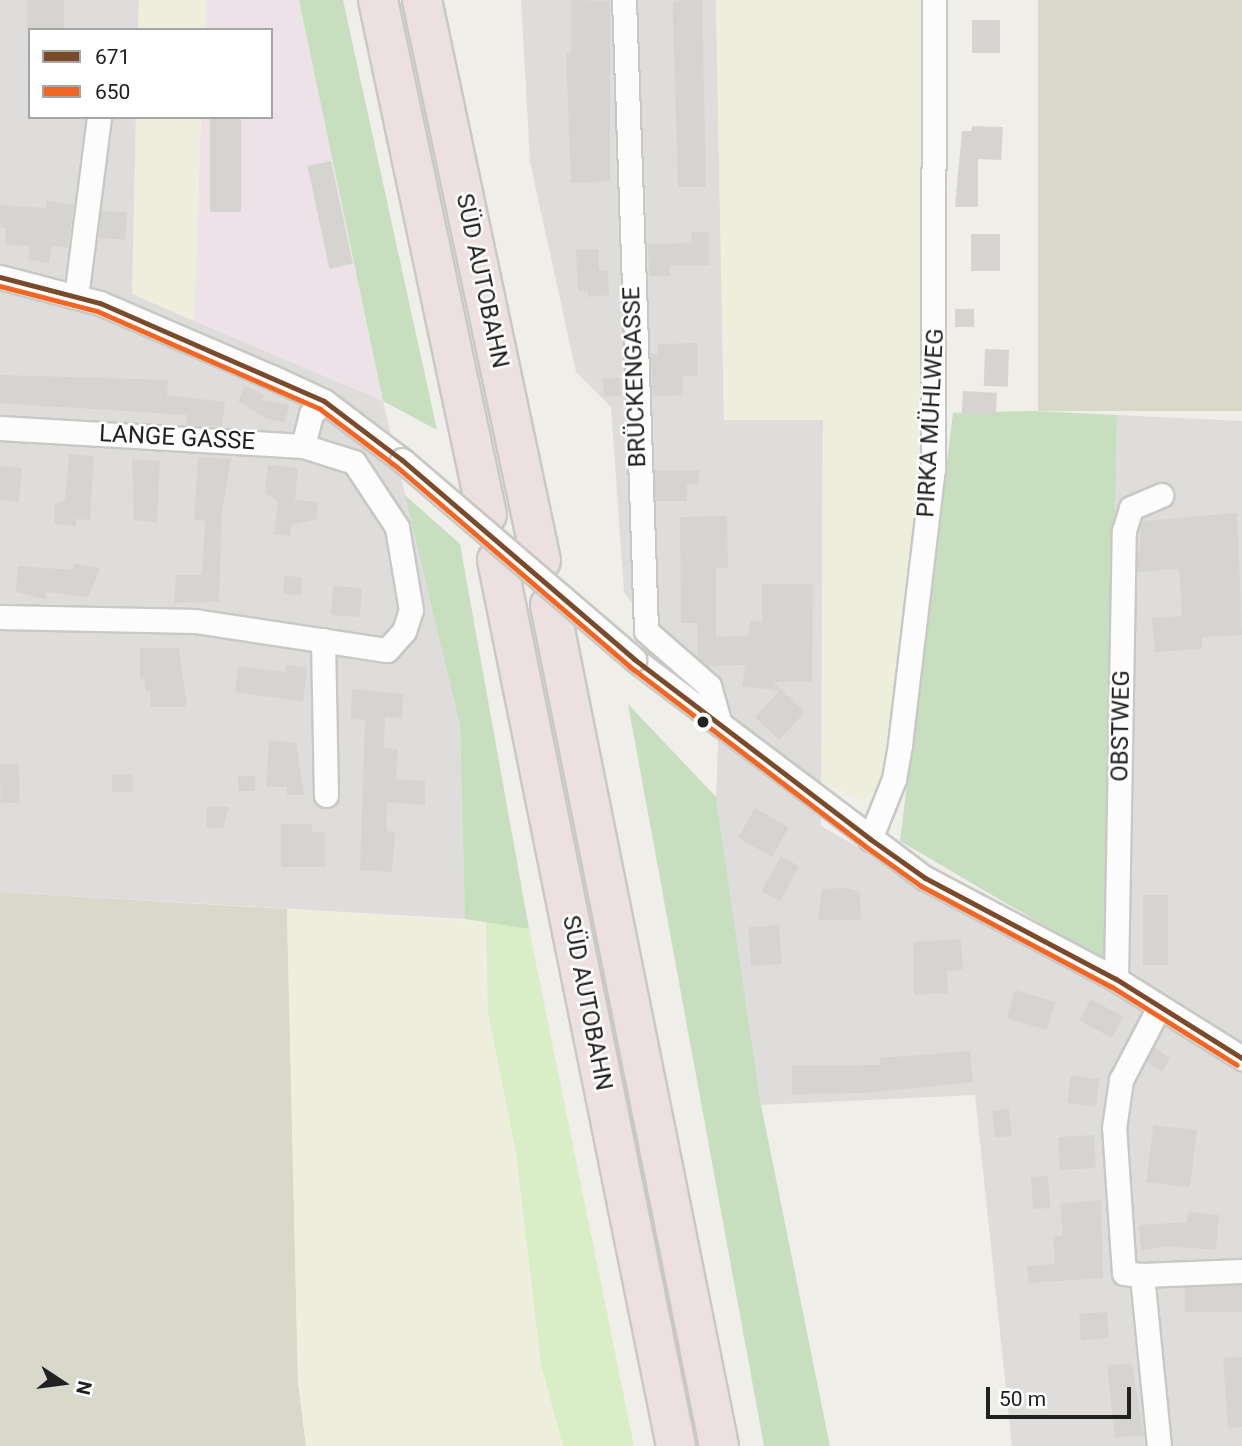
<!DOCTYPE html>
<html>
<head>
<meta charset="utf-8">
<style>
  body { margin:0 }
  #map { position:relative; width:1242px; height:1446px; overflow:hidden; background:#efeee9; font-family:Roboto,sans-serif }
  div>[style] { position:absolute }
  .residential>* { inset:0; background:#dedddb }
  .industrial>* { inset:0; background:#ede2e7 }
  .construction>* { inset:0; background:#d8d8cb; transform-origin:0 0 }
  .farmland>* { inset:0; background:#edefdc; transform-origin:0 0 }
  .grass>* { inset:0; background:#d9edc7 }
  .forest>* { inset:0; background:#c7dfbe }
  .building>* { inset:0; background:#d6d4d0; transform-origin:0 0 }
  .roads { filter:drop-shadow(2px 0 #c8c8c5) drop-shadow(-2px 0 #c8c8c5) drop-shadow(0 2px #c8c8c5) drop-shadow(0 -2px #c8c8c5) }
  .minor>* { height:23px; margin:-11.5px; padding:0 11.5px; transform-origin:11.5px; border-radius:11.5px; background:#fdfcfc }
  .motorway>* { height:38px; margin:-19px; padding:0 19px; transform-origin:19px; border-radius:19px; background:#ece0e0 }
  .bridges { filter:drop-shadow(2px 0 #c8c8c5) drop-shadow(-2px 0 #c8c8c5) drop-shadow(0 2px #c8c8c5) drop-shadow(0 -2px #c8c8c5) }
  .minor-bridge>* { height:23px; margin:-11.5px; padding:0 11.5px; transform-origin:11.5px; border-radius:11.5px; background:#fdfcfc }
  .bus-1>* { height:5px; margin:-2.5px; padding:0 2.5px; transform-origin:2.5px; border-radius:2.5px; background:#7a4b2a }
  .bus-2>* { height:5px; margin:-2.5px; padding:0 2.5px; transform-origin:2.5px; border-radius:2.5px; background:#f26522 }
  .dots>* { width:19px; height:19px; translate:-50% -50%; box-sizing:border-box; border:4px solid #fff; border-radius:50% }
  span { translate:-50% -50%; white-space:nowrap; text-align:center; line-height:1.15; -webkit-text-stroke:5px #fff; paint-order:stroke }
  .street-label { font-size:24px; color:#212121 }
  .legend { position:absolute; left:28px; top:28px; width:245px; height:91px; box-sizing:border-box; background:#fff; border:2px solid #a6a6a6; margin:0; padding:9px 12px; list-style:none; font-size:21px; color:#212121 }
  .legend li { display:flex; align-items:center; gap:14px; height:35px }
  .legend b { width:35px; border:2px solid #a6a6a6 }
  .north { position:absolute; left:28px; top:1348px; width:70px; height:70px; -webkit-text-stroke:5px #fff; paint-order:stroke; rotate:103deg; font-size:19px; font-weight:700; line-height:28px; text-align:center; color:#212121 }
  .north::after { content:''; display:block; margin:auto; width:24px; height:32px; background:#212121; clip-path:polygon(50% 0,100% 100%,50% 72%,0 100%) }
  .scale { position:absolute; left:986px; top:1387px; width:145px; height:32px; box-sizing:border-box; border:4px solid #212121; border-top:0; padding-left:9px; font-size:21px; line-height:24px; white-space:nowrap; color:#212121; -webkit-text-stroke:5px #fff; paint-order:stroke }
</style>
</head>
<body>
<div id="map">
  <div class="residential">
    <div style="clip-path:polygon(0 0,139px 0,138px 30px,30px 30px,30px 117px,136px 117px,133px 294px,383px 401px,460px 726px,465px 919px,0 892px)"></div>
    <div style="clip-path:polygon(521px 0,716px 0,724px 420px,823px 419px,821px 826px,1097px 983px,1108px 963px,1117px 415px,1242px 421px,1242px 1446px,1012px 1446px,975px 1095px,761px 1105px,716px 797px,720px 689px,650px 629px,624px 592px,611px 407px,576px 372px,530px 162px)"></div>
  </div>
  <div class="industrial">
    <div style="clip-path:polygon(206px 0,299px 0,383px 401px,194px 321px,201px 117px,271px 117px,271px 30px,205px 30px)"></div>
  </div>
  <div class="construction">
    <div style="left:1038px;top:0;width:204px;height:411px"></div>
    <div style="clip-path:polygon(0 892px,287px 909px,298px 1381px,306px 1446px,0 1446px)"></div>
  </div>
  <div class="farmland">
    <div style="left:139px;top:0;width:67px;height:30px"></div>
    <div style="clip-path:polygon(716px 0,923px 0,923px 468px,890px 742px,878px 788px,863px 800px,822px 783px,823px 420px,724px 420px)"></div>
    <div style="clip-path:polygon(136px 117px,201px 117px,194px 321px,132px 294px)"></div>
    <div style="clip-path:polygon(287px 909px,486px 922px,488px 1012px,516px 1153px,541px 1363px,563px 1446px,306px 1446px,298px 1381px)"></div>
  </div>
  <div class="grass">
    <div style="clip-path:polygon(486px 922px,529px 929px,634px 1446px,563px 1446px,541px 1364px,516px 1153px,488px 1012px)"></div>
  </div>
  <div class="forest">
    <div style="clip-path:polygon(299px 0,343px 0,437px 430px,383px 401px)"></div>
    <div style="clip-path:polygon(1032px 411px,1117px 415px,1108px 963px,900px 841px,953px 413px)"></div>
    <div style="clip-path:polygon(405px 495px,460px 544px,529px 929px,465px 919px,460px 726px)"></div>
    <div style="clip-path:polygon(628px 704px,716px 797px,761px 1105px,830px 1446px,764px 1446px)"></div>
  </div>
  <div class="building">
    <div style="left:27px;top:0;width:37px;height:29px"></div>
    <div style="clip-path:polygon(571px 0,610px 1px,610px 181px,571px 183px,566px 53px,571px 53px)"></div>
    <div style="clip-path:polygon(679px 0,702px 0,706px 187px,678px 187px,673px 17px,673px 2px)"></div>
    <div style="left:972px;top:20px;width:28px;height:33px"></div>
    <div style="left:210px;top:117px;width:31px;height:95px"></div>
    <div style="clip-path:polygon(972px 126px,1003px 127px,1001px 160px,978px 159px,978px 207px,955px 207px,962px 131px,971px 131px)"></div>
    <div style="left:331px;top:161px;width:105px;height:24px;rotate:78deg"></div>
    <div style="clip-path:polygon(47px 201px,74px 205px,68px 248px,52px 245px,49px 263px,27px 259px,30px 246px,5px 245px,6px 228px,0 227px,0 205px,46px 208px)"></div>
    <div style="left:101px;top:211px;width:26px;height:27px;rotate:4deg"></div>
    <div style="clip-path:polygon(691px 232px,709px 232px,709px 265px,670px 266px,670px 276px,649px 276px,648px 244px,692px 243px)"></div>
    <div style="left:971px;top:234px;width:29px;height:37px"></div>
    <div style="clip-path:polygon(598px 249px,599px 270px,608px 270px,609px 295px,588px 297px,588px 291px,578px 291px,576px 250px)"></div>
    <div style="left:955px;top:309px;width:19px;height:18px"></div>
    <div style="clip-path:polygon(697px 343px,698px 376px,683px 376px,683px 395px,653px 396px,651px 354px,658px 354px,658px 344px)"></div>
    <div style="left:985px;top:349px;width:24px;height:37px;rotate:2deg"></div>
    <div style="clip-path:polygon(0 375px,168px 380px,167px 395px,225px 402px,222px 426px,185px 425px,187px 415px,0 403px)"></div>
    <div style="left:620px;top:378px;width:18px;height:17px;rotate:87deg"></div>
    <div style="clip-path:polygon(245px 386px,264px 395px,262px 400px,289px 405px,285px 422px,267px 419px,238px 401px)"></div>
    <div style="left:963px;top:391px;width:34px;height:22px;rotate:3deg"></div>
    <div style="clip-path:polygon(69px 454px,94px 456px,90px 520px,76px 519px,76px 526px,54px 524px,55px 504px,65px 500px)"></div>
    <div style="clip-path:polygon(198px 457px,231px 459px,222px 511px,219px 602px,174px 603px,176px 575px,202px 575px,205px 521px,194px 520px)"></div>
    <div style="clip-path:polygon(132px 459px,160px 461px,157px 523px,134px 520px)"></div>
    <div style="clip-path:polygon(268px 465px,298px 468px,295px 500px,318px 502px,317px 519px,291px 525px,290px 536px,274px 534px,278px 502px,265px 493px)"></div>
    <div style="clip-path:polygon(0 466px,22px 468px,19px 502px,0 500px)"></div>
    <div style="clip-path:polygon(654px 470px,699px 470px,699px 484px,687px 484px,687px 501px,655px 501px)"></div>
    <div style="clip-path:polygon(1237px 513px,1242px 635px,1202px 637px,1202px 649px,1155px 652px,1152px 618px,1182px 616px,1179px 569px,1137px 572px,1142px 521px)"></div>
    <div style="clip-path:polygon(727px 516px,728px 568px,716px 568px,716px 637px,748px 636px,750px 621px,762px 622px,762px 584px,813px 584px,812px 682px,773px 682px,805px 712px,779px 740px,755px 717px,779px 691px,742px 686px,745px 665px,707px 666px,698px 658px,697px 623px,681px 623px,680px 517px)"></div>
    <div style="clip-path:polygon(74px 564px,100px 568px,88px 597px,46px 592px,45px 599px,16px 592px,18px 566px,73px 570px)"></div>
    <div style="left:284px;top:576px;width:18px;height:18px;rotate:3deg"></div>
    <div style="left:333px;top:586px;width:29px;height:29px;rotate:4deg"></div>
    <div style="clip-path:polygon(140px 648px,179px 648px,187px 707px,150px 707px,151px 691px,145px 691px,145px 679px,140px 679px)"></div>
    <div style="clip-path:polygon(286px 665px,307px 668px,303px 702px,235px 692px,238px 666px,285px 672px)"></div>
    <div style="clip-path:polygon(352px 689px,403px 694px,402px 718px,385px 717px,384px 748px,398px 749px,396px 779px,425px 781px,425px 805px,387px 802px,386px 831px,395px 832px,392px 872px,360px 870px,365px 720px,351px 719px)"></div>
    <div style="clip-path:polygon(269px 741px,296px 742px,304px 795px,287px 795px,287px 787px,266px 787px)"></div>
    <div style="left:19px;top:764px;width:39px;height:19px;rotate:89deg"></div>
    <div style="left:133px;top:774px;width:18px;height:21px;rotate:90deg"></div>
    <div style="left:238px;top:776px;width:17px;height:15px"></div>
    <div style="clip-path:polygon(207px 806px,229px 807px,223px 828px,206px 828px)"></div>
    <div style="left:755px;top:808px;width:39px;height:34px;rotate:30deg"></div>
    <div style="clip-path:polygon(281px 824px,312px 824px,312px 832px,325px 832px,325px 867px,281px 867px)"></div>
    <div style="left:781px;top:856px;width:21px;height:40px;rotate:29deg"></div>
    <div style="clip-path:polygon(847px 888px,860px 892px,861px 920px,818px 920px,822px 889px)"></div>
    <div style="left:1143px;top:895px;width:25px;height:70px"></div>
    <div style="left:779px;top:925px;width:39px;height:31px;rotate:86deg"></div>
    <div style="clip-path:polygon(961px 939px,963px 970px,947px 971px,948px 993px,914px 995px,913px 942px)"></div>
    <div style="left:1015px;top:990px;width:42px;height:29px;rotate:17deg"></div>
    <div style="left:1091px;top:999px;width:37px;height:24px;rotate:29deg"></div>
    <div style="left:1154px;top:1047px;width:20px;height:16px;rotate:33deg"></div>
    <div style="clip-path:polygon(970px 1051px,973px 1082px,864px 1093px,792px 1094px,792px 1066px,880px 1065px,880px 1058px)"></div>
    <div style="left:1071px;top:1075px;width:29px;height:28px;rotate:8deg"></div>
    <div style="left:1009px;top:1109px;width:27px;height:17px;rotate:84deg"></div>
    <div style="left:1197px;top:1130px;width:58px;height:44px;rotate:97deg"></div>
    <div style="left:1094px;top:1135px;width:33px;height:36px;rotate:87deg"></div>
    <div style="left:1048px;top:1176px;width:32px;height:17px;rotate:86deg"></div>
    <div style="clip-path:polygon(1101px 1200px,1103px 1278px,1029px 1283px,1027px 1266px,1055px 1264px,1053px 1237px,1063px 1236px,1060px 1204px)"></div>
    <div style="clip-path:polygon(1188px 1212px,1219px 1215px,1216px 1250px,1166px 1246px,1141px 1251px,1139px 1225px,1187px 1222px)"></div>
    <div style="left:1242px;top:1285px;width:27px;height:57px;rotate:90deg"></div>
    <div style="left:1107px;top:1312px;width:26px;height:28px;rotate:86deg"></div>
    <div style="clip-path:polygon(1242px 1357px,1242px 1427px,1228px 1428px,1223px 1358px)"></div>
    <div style="clip-path:polygon(1132px 1364px,1144px 1436px,1115px 1437px,1107px 1365px)"></div>
  </div>
  <div class="roads">
    <div class="minor">
      <div style="left:624px;top:0;width:631px;rotate:88deg"></div>
      <div style="left:646px;top:631px;width:84px;rotate:41.1deg"></div>
      <div style="left:709px;top:686px;width:40px;rotate:74deg"></div>
      <div style="left:0;top:277px;width:103px;rotate:14.6deg"></div>
      <div style="left:100px;top:303px;width:187px;rotate:23.3deg"></div>
      <div style="left:272px;top:377px;width:57px;rotate:24.8deg"></div>
      <div style="left:324px;top:401px;width:98px;rotate:37.1deg"></div>
      <div style="left:76px;top:297px;width:181px;rotate:-82.7deg"></div>
      <div style="left:0;top:428px;width:304px;rotate:3.4deg"></div>
      <div style="left:303px;top:446px;width:33px;rotate:-76deg"></div>
      <div style="left:311px;top:414px;width:18px;rotate:-45deg"></div>
      <div style="left:0;top:617px;width:195px;rotate:1.2deg"></div>
      <div style="left:195px;top:621px;width:194px;rotate:8.6deg"></div>
      <div style="left:387px;top:650px;width:25px;rotate:-48deg"></div>
      <div style="left:404px;top:631px;width:22px;rotate:-72deg"></div>
      <div style="left:411px;top:610px;width:84px;rotate:-99.6deg"></div>
      <div style="left:397px;top:527px;width:78px;rotate:-123.5deg"></div>
      <div style="left:354px;top:462px;width:53px;rotate:-162.6deg"></div>
      <div style="left:323px;top:640px;width:155px;rotate:88.9deg"></div>
      <div style="left:634px;top:659px;width:364px;rotate:37deg"></div>
      <div style="left:925px;top:878px;width:216px;rotate:27.9deg"></div>
      <div style="left:1116px;top:979px;width:149px;rotate:32.1deg"></div>
      <div style="left:870px;top:839px;width:65px;rotate:-68.2deg"></div>
      <div style="left:894px;top:779px;width:36px;rotate:-80deg"></div>
      <div style="left:900px;top:744px;width:277px;rotate:-83.2deg"></div>
      <div style="left:933px;top:469px;width:469px;rotate:-89.9deg"></div>
      <div style="left:1116px;top:979px;width:448px;rotate:-89deg"></div>
      <div style="left:1124px;top:531px;width:24px;rotate:-73deg"></div>
      <div style="left:1131px;top:508px;width:33px;rotate:-23deg"></div>
      <div style="left:1142px;top:1275px;width:100px;rotate:-2.3deg"></div>
      <div style="left:1159px;top:1446px;width:172px;rotate:-95.7deg"></div>
      <div style="left:1142px;top:1275px;width:18px;rotate:-174deg"></div>
      <div style="left:1124px;top:1273px;width:145px;rotate:-93.9deg"></div>
      <div style="left:1114px;top:1128px;width:49px;rotate:-81.7deg"></div>
      <div style="left:1121px;top:1080px;width:82px;rotate:-62.5deg"></div>
    </div>
    <div class="motorway">
      <div style="left:378px;top:0;width:526px;rotate:78.05deg"></div>
      <div style="left:422px;top:0;width:573px;rotate:78.02deg"></div>
      <div style="left:497px;top:560px;width:904px;rotate:78.58deg"></div>
      <div style="left:550px;top:605px;width:858px;rotate:78.64deg"></div>
    </div>
  </div>
  <div class="bridges">
    <div class="minor-bridge">
      <div style="left:402px;top:460px;width:306px;rotate:40.6deg"></div>
    </div>
  </div>
  <div class="bus-1">
    <div style="left:0;top:277px;width:103px;rotate:14.6deg"></div>
    <div style="left:100px;top:303px;width:244px;rotate:23.6deg"></div>
    <div style="left:324px;top:401px;width:98px;rotate:37.1deg"></div>
    <div style="left:402px;top:460px;width:306px;rotate:40.6deg"></div>
    <div style="left:634px;top:659px;width:297px;rotate:37.3deg"></div>
    <div style="left:870px;top:839px;width:67px;rotate:35.3deg"></div>
    <div style="left:925px;top:878px;width:216px;rotate:27.9deg"></div>
    <div style="left:1116px;top:979px;width:149px;rotate:32.1deg"></div>
  </div>
  <div class="bus-2">
    <div style="left:0;top:286px;width:100px;rotate:14.5deg"></div>
    <div style="left:97px;top:311px;width:244px;rotate:23.7deg"></div>
    <div style="left:320px;top:409px;width:96px;rotate:37deg"></div>
    <div style="left:397px;top:467px;width:306px;rotate:40.6deg"></div>
    <div style="left:629px;top:666px;width:297px;rotate:37.3deg"></div>
    <div style="left:865px;top:846px;width:69px;rotate:35.5deg"></div>
    <div style="left:921px;top:886px;width:216px;rotate:27.9deg"></div>
    <div style="left:1112px;top:987px;width:147px;rotate:32deg"></div>
  </div>
  <div class="dots">
    <div style="left:703px;top:722px;background:#212121"></div>
  </div>
  <div class="street-label">
    <span style="left:482px;top:281px;rotate:78deg">SÜD AUTOBAHN</span>
    <span style="left:635px;top:377px;rotate:-92deg">BRÜCKENGASSE</span>
    <span style="left:931px;top:423px;rotate:-87deg">PIRKA MÜHLWEG</span>
    <span style="left:177px;top:438px;rotate:3deg">LANGE GASSE</span>
    <span style="left:1121px;top:726px;rotate:-89deg">OBSTWEG</span>
    <span style="left:587px;top:1003px;rotate:79deg">SÜD AUTOBAHN</span>
  </div>
  <ul class="legend">
  <li><b style="height:9px;background:#7a4b2a"></b>671</li>
  <li><b style="height:9px;background:#f26522"></b>650</li>
  </ul>
  <div class="north">N</div>
  <div class="scale">50 m</div>
</div>
</body>
</html>
